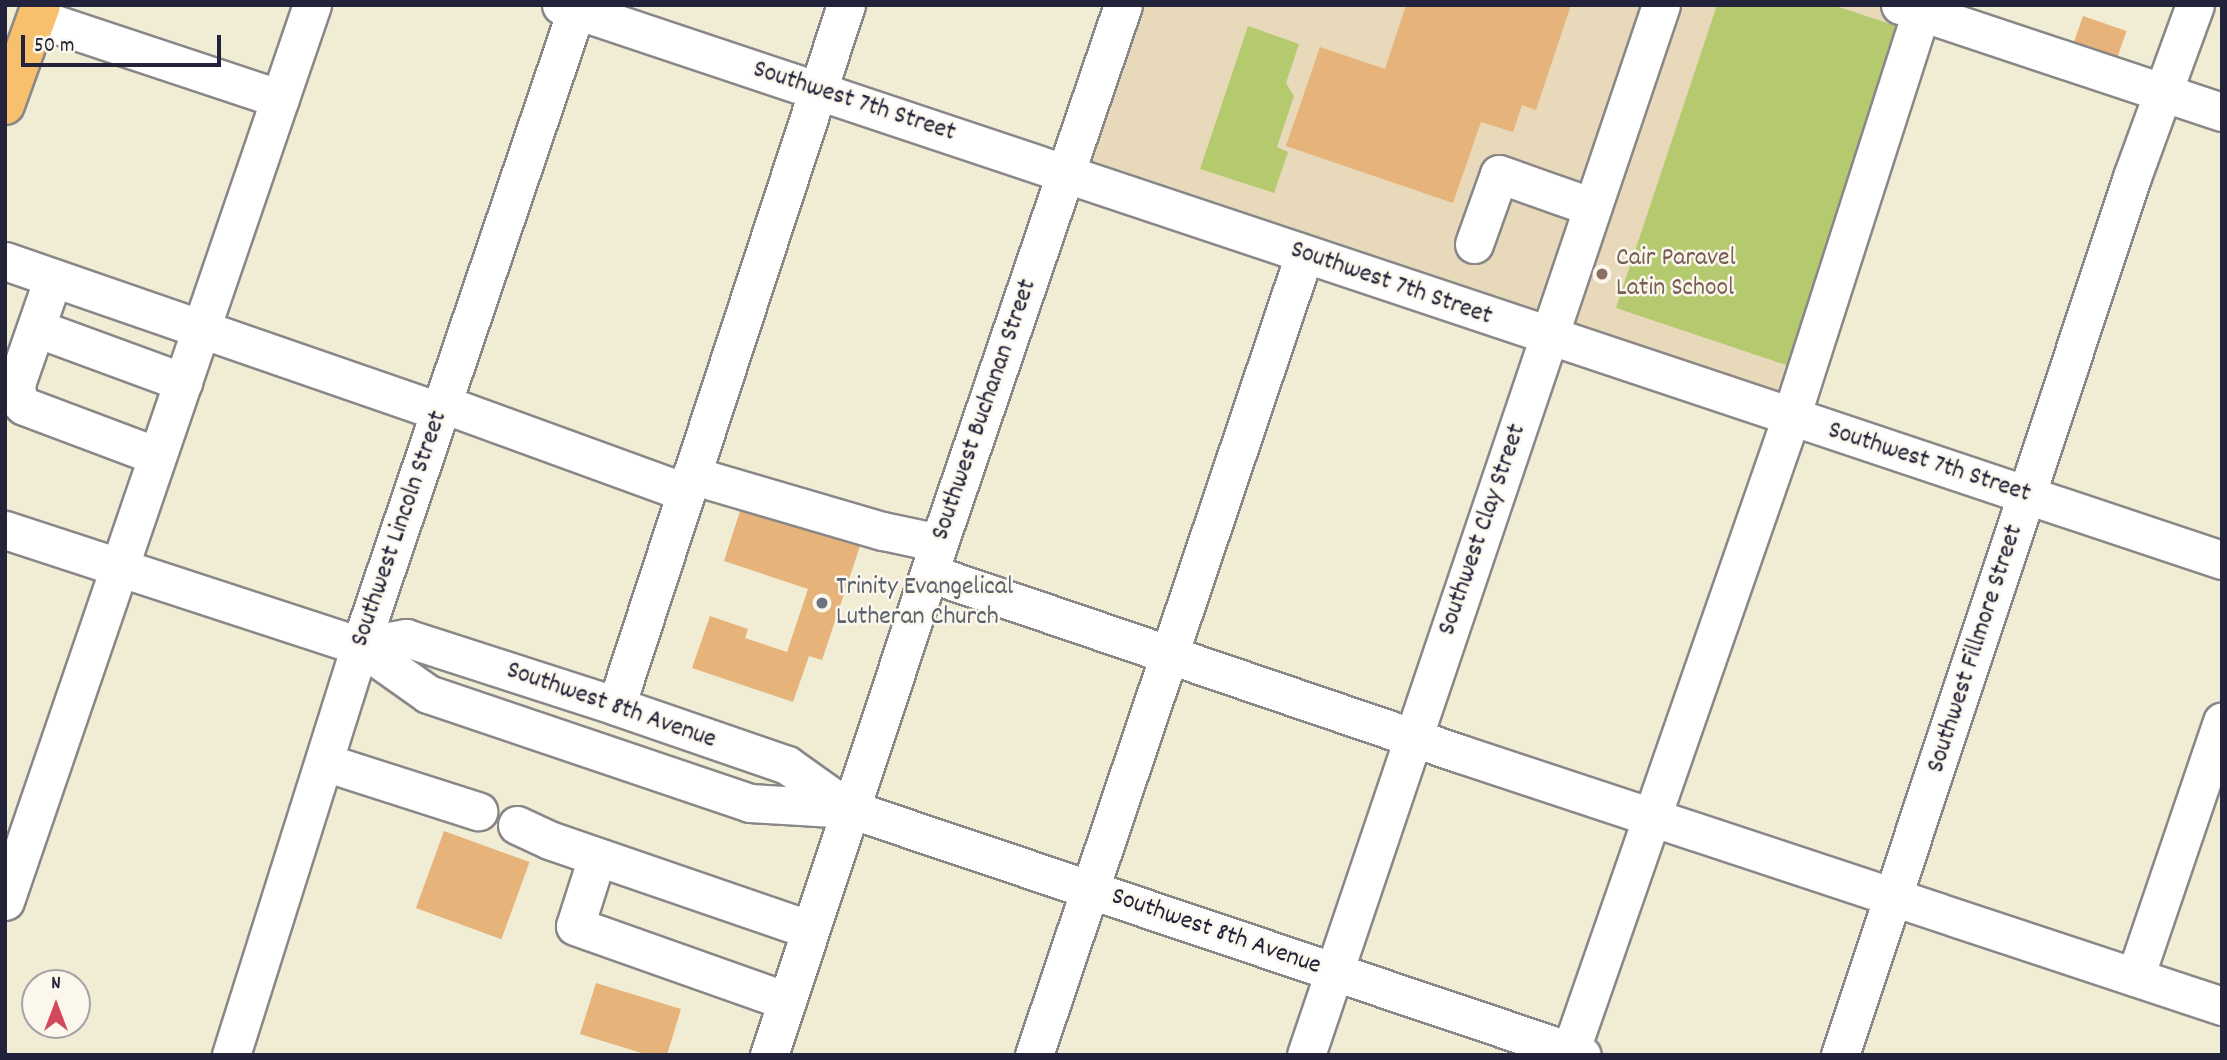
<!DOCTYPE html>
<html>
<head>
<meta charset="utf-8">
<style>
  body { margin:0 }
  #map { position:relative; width:2227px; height:1060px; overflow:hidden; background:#f1ecd4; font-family:Dekko,sans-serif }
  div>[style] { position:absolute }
  .built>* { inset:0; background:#e8d9ba }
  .green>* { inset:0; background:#b5ca6e }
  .building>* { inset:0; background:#e6b37a; transform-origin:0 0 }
  .roads { filter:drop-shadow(2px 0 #8a8788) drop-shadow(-2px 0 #8a8788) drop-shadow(0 2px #8a8788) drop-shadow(0 -2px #8a8788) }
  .minor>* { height:37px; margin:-18.5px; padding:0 18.5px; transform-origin:18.5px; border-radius:18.5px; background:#fff }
  .major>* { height:38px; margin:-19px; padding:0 19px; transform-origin:19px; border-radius:19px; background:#f7c06c }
  .dots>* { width:19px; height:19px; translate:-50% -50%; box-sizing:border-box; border:4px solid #fbf7ec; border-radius:50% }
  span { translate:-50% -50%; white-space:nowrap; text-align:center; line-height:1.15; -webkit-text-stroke:5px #fbf7ec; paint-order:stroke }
  .street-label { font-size:26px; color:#22223b }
  .education-label { font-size:26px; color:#785e54 }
  .left { translate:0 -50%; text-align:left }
  .worship-label { font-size:26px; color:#5b616d }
  .frame { position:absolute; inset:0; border:7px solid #22223b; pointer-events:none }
  .north { position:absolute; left:21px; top:969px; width:70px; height:70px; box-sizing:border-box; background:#fbf7ec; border:2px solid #a4a2a5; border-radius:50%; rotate:0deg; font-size:19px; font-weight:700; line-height:28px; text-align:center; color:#22223b }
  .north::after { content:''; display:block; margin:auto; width:24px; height:32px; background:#d1495b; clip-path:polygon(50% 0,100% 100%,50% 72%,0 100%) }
  .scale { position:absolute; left:21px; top:35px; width:200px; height:32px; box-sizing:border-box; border:4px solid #22223b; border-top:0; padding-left:9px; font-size:21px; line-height:24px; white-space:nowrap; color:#22223b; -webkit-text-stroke:5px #fbf7ec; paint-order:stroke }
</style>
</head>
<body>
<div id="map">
  <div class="built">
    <div style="clip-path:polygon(1123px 5px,1900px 5px,1921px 12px,1791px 417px,1066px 173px)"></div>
  </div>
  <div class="green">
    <div style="clip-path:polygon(1717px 5px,1833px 5px,1905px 29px,1792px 367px,1616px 308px)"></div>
    <div style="clip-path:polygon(1248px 26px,1299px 44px,1286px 83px,1294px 96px,1277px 147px,1288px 152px,1274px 193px,1200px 169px)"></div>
  </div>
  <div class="building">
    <div style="clip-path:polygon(1406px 5px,1571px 5px,1536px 110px,1522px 105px,1513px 132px,1481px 122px,1453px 203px,1286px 146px,1320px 47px,1385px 69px)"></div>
    <div style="left:2083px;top:16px;width:46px;height:27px;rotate:19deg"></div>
    <div style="clip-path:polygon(740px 511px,860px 546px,822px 660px,809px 656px,793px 702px,692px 668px,710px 616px,748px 629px,745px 638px,787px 652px,808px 589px,724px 561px)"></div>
    <div style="left:444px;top:831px;width:91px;height:82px;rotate:20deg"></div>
    <div style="clip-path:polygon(596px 983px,681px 1009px,667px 1055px,648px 1055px,580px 1034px)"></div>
  </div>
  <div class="roads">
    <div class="minor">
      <div style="left:561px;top:5px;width:1751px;rotate:18.48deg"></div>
      <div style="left:1900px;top:5px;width:339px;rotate:18.4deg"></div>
      <div style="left:37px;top:18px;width:256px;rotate:18.4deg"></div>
      <div style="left:1474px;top:244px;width:74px;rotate:-70.3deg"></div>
      <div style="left:1499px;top:174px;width:99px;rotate:19.5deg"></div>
      <div style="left:5px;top:261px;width:460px;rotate:19.1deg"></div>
      <div style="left:53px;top:278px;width:112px;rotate:109.2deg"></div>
      <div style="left:16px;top:384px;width:16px;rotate:83deg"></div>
      <div style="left:18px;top:400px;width:8px;rotate:45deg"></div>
      <div style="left:24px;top:406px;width:142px;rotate:20.6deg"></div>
      <div style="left:36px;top:328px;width:157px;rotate:20.2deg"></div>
      <div style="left:443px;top:404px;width:258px;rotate:20deg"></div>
      <div style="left:691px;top:475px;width:200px;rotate:16.3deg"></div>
      <div style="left:883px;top:531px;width:57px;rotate:12.1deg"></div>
      <div style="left:5px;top:530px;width:373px;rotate:18.1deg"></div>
      <div style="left:360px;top:646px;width:83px;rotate:35.2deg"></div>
      <div style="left:428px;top:694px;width:340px;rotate:18.7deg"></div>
      <div style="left:750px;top:803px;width:100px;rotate:3.4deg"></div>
      <div style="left:850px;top:809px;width:772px;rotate:18.58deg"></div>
      <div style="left:929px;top:573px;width:562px;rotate:18.79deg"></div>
      <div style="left:1461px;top:754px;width:802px;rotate:18.32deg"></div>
      <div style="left:360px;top:646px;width:47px;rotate:-9.9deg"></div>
      <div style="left:406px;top:638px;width:221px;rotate:17.9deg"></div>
      <div style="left:616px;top:706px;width:181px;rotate:19deg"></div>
      <div style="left:787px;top:765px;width:76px;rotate:35.4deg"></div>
      <div style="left:616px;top:706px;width:738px;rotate:-71.84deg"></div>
      <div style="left:324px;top:762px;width:162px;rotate:17.7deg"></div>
      <div style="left:517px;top:825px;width:35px;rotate:25deg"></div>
      <div style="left:549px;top:840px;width:276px;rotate:19deg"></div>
      <div style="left:597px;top:857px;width:72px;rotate:107.7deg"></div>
      <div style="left:575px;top:926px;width:225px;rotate:19.5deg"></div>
      <div style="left:5px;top:901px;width:947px;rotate:-71.09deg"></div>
      <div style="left:2135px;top:977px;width:270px;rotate:-71.2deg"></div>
      <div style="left:231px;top:1055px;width:429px;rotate:-72.5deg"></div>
      <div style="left:360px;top:646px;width:677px;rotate:-71.22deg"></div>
      <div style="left:769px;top:1055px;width:539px;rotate:-71.63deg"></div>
      <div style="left:939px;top:543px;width:569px;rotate:-71.12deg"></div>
      <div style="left:1034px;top:1055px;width:844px;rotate:-71.35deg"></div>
      <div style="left:1306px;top:1055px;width:1108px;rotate:-71.32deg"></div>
      <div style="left:1569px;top:1055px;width:676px;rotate:-70.81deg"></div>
      <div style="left:1791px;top:417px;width:433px;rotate:-72.2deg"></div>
      <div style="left:1840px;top:1055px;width:925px;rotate:-71.6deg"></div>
      <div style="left:2132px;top:177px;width:183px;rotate:-69.9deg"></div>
    </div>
    <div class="major">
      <div style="left:5px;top:105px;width:106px;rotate:-70.2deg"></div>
    </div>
  </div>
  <div class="dots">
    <div style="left:1602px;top:274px;background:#8d6e63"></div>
    <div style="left:822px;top:603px;background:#6b7280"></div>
  </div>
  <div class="street-label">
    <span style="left:854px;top:102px;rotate:18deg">Southwest 7th Street</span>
    <span style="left:1391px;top:284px;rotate:19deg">Southwest 7th Street</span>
    <span style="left:985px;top:410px;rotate:-71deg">Southwest Buchanan Street</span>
    <span style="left:1929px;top:463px;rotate:18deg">Southwest 7th Street</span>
    <span style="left:400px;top:529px;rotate:-71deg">Southwest Lincoln Street</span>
    <span style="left:1483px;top:530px;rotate:-71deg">Southwest Clay Street</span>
    <span style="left:1976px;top:649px;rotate:-72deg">Southwest Fillmore Street</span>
    <span style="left:611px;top:706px;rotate:19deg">Southwest 8th Avenue</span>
    <span style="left:1216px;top:932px;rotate:19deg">Southwest 8th Avenue</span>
  </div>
  <div class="education-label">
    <span class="left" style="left:1616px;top:274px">Cair Paravel<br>Latin School</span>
  </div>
  <div class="worship-label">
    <span class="left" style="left:836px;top:603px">Trinity Evangelical<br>Lutheran Church</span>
  </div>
  <div class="frame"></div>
  <div class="north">N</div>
  <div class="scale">50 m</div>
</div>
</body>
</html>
